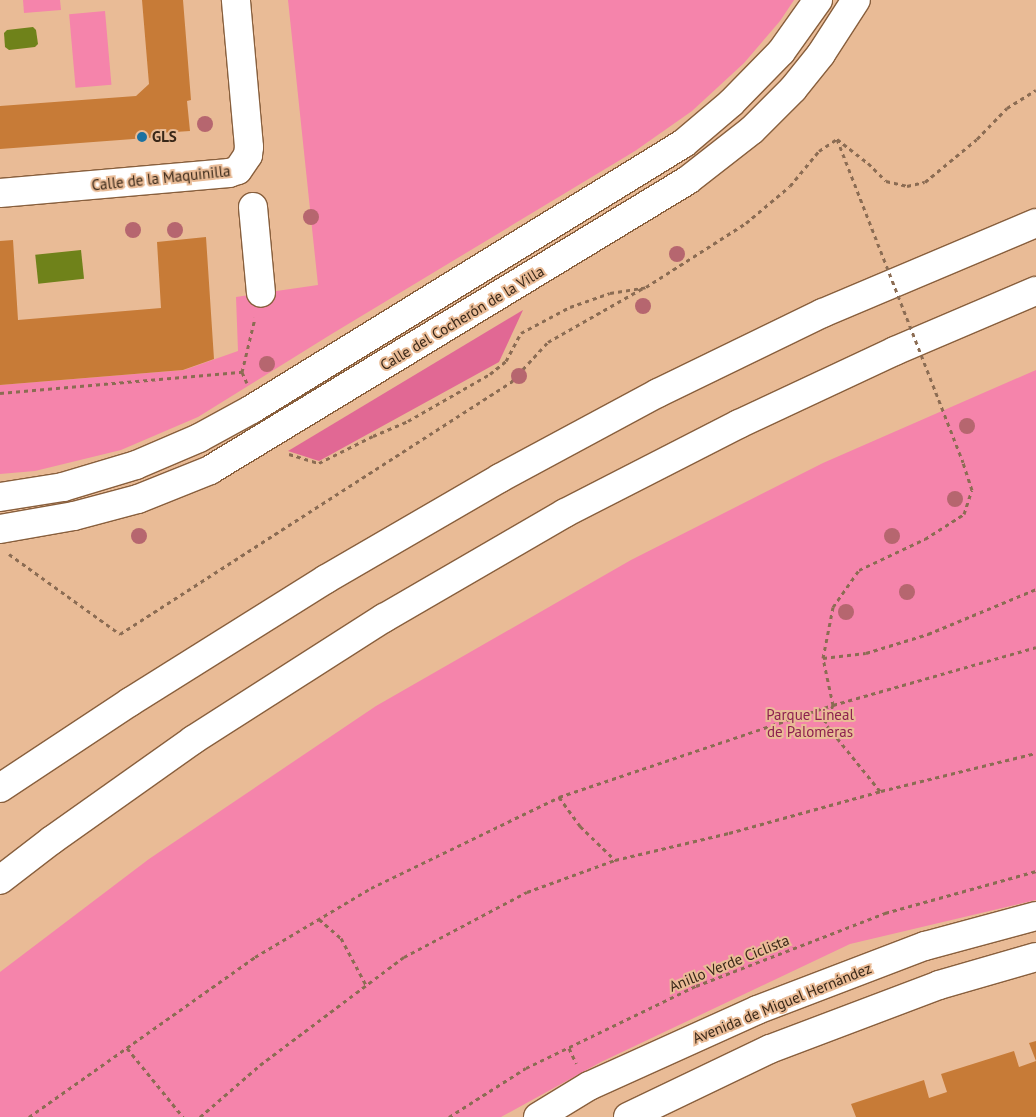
<!DOCTYPE html>
<html>
<head>
<meta charset="utf-8">
<style>
  body { margin:0 }
  #map { position:relative; width:1036px; height:1117px; overflow:hidden; background:#e9bb96; font-family:"PT Sans",sans-serif }
  div>[style] { position:absolute }
  .green>* { inset:0; background:#f584ab; transform-origin:0 0 }
  .forest>* { inset:0; background:#e16894 }
  .water>* { inset:0; background:#6f821a; transform-origin:0 0 }
  .building>* { inset:0; background:#c77b37 }
  .path>* { height:3px; margin-top:-1.5px; transform-origin:0; background:repeating-linear-gradient(90deg,#8b6c53 0 4px,transparent 0 8px) }
  .roads { filter:drop-shadow(1px 0 #885f3d) drop-shadow(-1px 0 #885f3d) drop-shadow(0 1px #885f3d) drop-shadow(0 -1px #885f3d) }
  .minor>* { height:28px; margin:-14px; padding:0 14px; transform-origin:14px; border-radius:14px; background:#fff }
  .highway>* { height:28px; margin:-14px; padding:0 14px; transform-origin:14px; border-radius:14px; background:#fff }
  .path-bridge>* { height:3px; margin-top:-1.5px; transform-origin:0; background:repeating-linear-gradient(90deg,#8b6c53 0 4px,transparent 0 8px) }
  .trees>* { width:16px; height:16px; margin:-8px; border-radius:50%; background:#b6666f }
  .dots>* { width:14px; height:14px; translate:-50% -50%; box-sizing:border-box; border:2px solid #e9bb96; border-radius:50% }
  span { translate:-50% -50%; white-space:nowrap; text-align:center; line-height:1.15; -webkit-text-stroke:4px #e9bb96; paint-order:stroke }
  .poi-label { font-size:15px; color:#382718; font-weight:700 }
  .left { translate:0 -50%; text-align:left }
  .street-label { font-size:15px; color:#382718 }
  .park-label { font-size:15px; color:#8d204f }
</style>
</head>
<body>
<div id="map">
  <div class="green">
    <div style="clip-path:polygon(23px 0,60px 0,61px 10px,24px 13px)"></div>
    <div style="clip-path:polygon(288px 0,794px 0,780px 21px,744px 63px,692px 111px,635px 151px,330px 335px,198px 417px,121px 450px,35px 471px,0 474px,0 385px,184px 370px,238px 351px,236px 297px,318px 285px)"></div>
    <div style="left:105px;top:11px;width:74px;height:36px;rotate:85deg"></div>
    <div style="clip-path:polygon(1036px 370px,1036px 900px,850px 944px,601px 1062px,501px 1117px,0 1117px,0 972px,149px 859px,376px 706px,631px 560px,823px 463px)"></div>
  </div>
  <div class="forest">
    <div style="clip-path:polygon(523px 310px,499px 362px,319px 461px,288px 451px)"></div>
  </div>
  <div class="water">
    <div style="clip-path:polygon(33px 27px,36px 30px,38px 44px,35px 47px,9px 50px,5px 47px,4px 33px,7px 30px)"></div>
    <div style="left:81px;top:250px;width:29px;height:46px;rotate:84deg"></div>
  </div>
  <div class="building">
    <div style="clip-path:polygon(142px 0,183px 0,191px 100px,187px 101px,190px 131px,160px 133px,160px 137px,0 149px,0 106px,136px 96px,149px 84px)"></div>
    <div style="clip-path:polygon(206px 237px,214px 359px,183px 370px,0 385px,0 241px,13px 240px,18px 320px,161px 308px,157px 242px)"></div>
    <div style="clip-path:polygon(1036px 1041px,1036px 1117px,856px 1117px,851px 1104px,924px 1080px,929px 1098px,947px 1092px,941px 1074px,1014px 1051px,1019px 1067px,1036px 1061px,1029px 1043px)"></div>
  </div>
  <div class="path">
    <div style="left:242px;top:372px;width:12px;rotate:66deg"></div>
    <div style="left:0;top:393px;width:243px;rotate:-5deg"></div>
    <div style="left:242px;top:372px;width:56px;rotate:-76.5deg"></div>
    <div style="left:289px;top:454px;width:31px;rotate:17deg"></div>
    <div style="left:319px;top:463px;width:60px;rotate:-26.6deg"></div>
    <div style="left:373px;top:436px;width:38px;rotate:-23deg"></div>
    <div style="left:408px;top:421px;width:95px;rotate:-29.8deg"></div>
    <div style="left:490px;top:374px;width:21px;rotate:-39deg"></div>
    <div style="left:506px;top:361px;width:32px;rotate:-62deg"></div>
    <div style="left:521px;top:333px;width:55px;rotate:-28deg"></div>
    <div style="left:570px;top:307px;width:42px;rotate:-19.3deg"></div>
    <div style="left:610px;top:293px;width:36px;rotate:-9deg"></div>
    <div style="left:646px;top:287px;width:119px;rotate:-32.6deg"></div>
    <div style="left:746px;top:223px;width:57px;rotate:-40.1deg"></div>
    <div style="left:790px;top:186px;width:45px;rotate:-50.4deg"></div>
    <div style="left:819px;top:151px;width:22px;rotate:-34deg"></div>
    <div style="left:837px;top:139px;width:39px;rotate:38deg"></div>
    <div style="left:868px;top:163px;width:25px;rotate:45deg"></div>
    <div style="left:886px;top:181px;width:22px;rotate:13deg"></div>
    <div style="left:907px;top:186px;width:18px;rotate:-13deg"></div>
    <div style="left:925px;top:182px;width:67px;rotate:-39.6deg"></div>
    <div style="left:977px;top:139px;width:43px;rotate:-45.9deg"></div>
    <div style="left:1007px;top:108px;width:34px;rotate:-32deg"></div>
    <div style="left:9px;top:554px;width:137px;rotate:35.8deg"></div>
    <div style="left:120px;top:634px;width:467px;rotate:-32.8deg"></div>
    <div style="left:512px;top:381px;width:53px;rotate:-47.3deg"></div>
    <div style="left:548px;top:342px;width:109px;rotate:-29.6deg"></div>
    <div style="left:823px;top:658px;width:43px;rotate:-6.6deg"></div>
    <div style="left:866px;top:653px;width:65px;rotate:-17deg"></div>
    <div style="left:928px;top:634px;width:117px;rotate:-22.6deg"></div>
    <div style="left:880px;top:791px;width:87px;rotate:-129deg"></div>
    <div style="left:825px;top:723px;width:20px;rotate:-66deg"></div>
    <div style="left:833px;top:705px;width:48px;rotate:-102deg"></div>
    <div style="left:823px;top:658px;width:52px;rotate:-78.9deg"></div>
    <div style="left:833px;top:607px;width:45px;rotate:-54.9deg"></div>
    <div style="left:859px;top:570px;width:73px;rotate:-25.2deg"></div>
    <div style="left:925px;top:539px;width:46px;rotate:-32.7deg"></div>
    <div style="left:964px;top:514px;width:25px;rotate:-72deg"></div>
    <div style="left:972px;top:490px;width:29px;rotate:-108deg"></div>
    <div style="left:559px;top:797px;width:36px;rotate:54deg"></div>
    <div style="left:580px;top:826px;width:49px;rotate:44.2deg"></div>
    <div style="left:319px;top:919px;width:29px;rotate:41deg"></div>
    <div style="left:341px;top:938px;width:53px;rotate:62deg"></div>
    <div style="left:127px;top:1048px;width:89px;rotate:50.9deg"></div>
    <div style="left:569px;top:1048px;width:17px;rotate:65deg"></div>
    <div style="left:29px;top:1117px;width:277px;rotate:-35.3deg"></div>
    <div style="left:255px;top:957px;width:135px;rotate:-30.7deg"></div>
    <div style="left:371px;top:888px;width:209px;rotate:-25.8deg"></div>
    <div style="left:559px;top:797px;width:289px;rotate:-18.6deg"></div>
    <div style="left:833px;top:705px;width:211px;rotate:-15.9deg"></div>
    <div style="left:200px;top:1117px;width:79px;rotate:-40.9deg"></div>
    <div style="left:260px;top:1065px;width:180px;rotate:-36.9deg"></div>
    <div style="left:404px;top:957px;width:139px;rotate:-27.9deg"></div>
    <div style="left:527px;top:892px;width:94px;rotate:-20deg"></div>
    <div style="left:615px;top:860px;width:117px;rotate:-13.3deg"></div>
    <div style="left:729px;top:833px;width:158px;rotate:-15.4deg"></div>
    <div style="left:881px;top:791px;width:160px;rotate:-13.8deg"></div>
    <div style="left:449px;top:1117px;width:91px;rotate:-32.5deg"></div>
    <div style="left:526px;top:1068px;width:189px;rotate:-25.8deg"></div>
    <div style="left:696px;top:986px;width:203px;rotate:-21.1deg"></div>
    <div style="left:885px;top:913px;width:157px;rotate:-15.5deg"></div>
  </div>
  <div class="roads">
    <div class="minor">
      <div style="left:0;top:193px;width:230px;rotate:-5deg"></div>
      <div style="left:229px;top:173px;width:9px;rotate:-18deg"></div>
      <div style="left:238px;top:170px;width:18px;rotate:-56deg"></div>
      <div style="left:248px;top:155px;width:8px;rotate:-83deg"></div>
      <div style="left:249px;top:147px;width:148px;rotate:-95.1deg"></div>
      <div style="left:253px;top:207px;width:86px;rotate:84.7deg"></div>
      <div style="left:0;top:497px;width:64px;rotate:-9deg"></div>
      <div style="left:63px;top:487px;width:76px;rotate:-16.8deg"></div>
      <div style="left:136px;top:465px;width:69px;rotate:-23.2deg"></div>
      <div style="left:199px;top:438px;width:60px;rotate:-28.7deg"></div>
      <div style="left:252px;top:409px;width:507px;rotate:-31.62deg"></div>
      <div style="left:684px;top:143px;width:62px;rotate:-40.4deg"></div>
      <div style="left:731px;top:103px;width:71px;rotate:-45.6deg"></div>
      <div style="left:781px;top:52px;width:64px;rotate:-54.6deg"></div>
      <div style="left:0;top:529px;width:75px;rotate:-10deg"></div>
      <div style="left:74px;top:516px;width:66px;rotate:-14.9deg"></div>
      <div style="left:138px;top:499px;width:78px;rotate:-21.9deg"></div>
      <div style="left:210px;top:470px;width:559px;rotate:-31.24deg"></div>
      <div style="left:688px;top:180px;width:81px;rotate:-38deg"></div>
      <div style="left:752px;top:130px;width:58px;rotate:-45deg"></div>
      <div style="left:793px;top:89px;width:45px;rotate:-51.3deg"></div>
      <div style="left:821px;top:54px;width:64px;rotate:-57.1deg"></div>
      <div style="left:538px;top:1117px;width:60px;rotate:-31.3deg"></div>
      <div style="left:589px;top:1086px;width:184px;rotate:-24.3deg"></div>
      <div style="left:757px;top:1010px;width:180px;rotate:-20.9deg"></div>
      <div style="left:925px;top:946px;width:115px;rotate:-15.1deg"></div>
      <div style="left:628px;top:1117px;width:157px;rotate:-25.6deg"></div>
      <div style="left:770px;top:1049px;width:181px;rotate:-20.7deg"></div>
      <div style="left:939px;top:985px;width:101px;rotate:-16.1deg"></div>
    </div>
    <div class="highway">
      <div style="left:0;top:788px;width:156px;rotate:-33.5deg"></div>
      <div style="left:130px;top:702px;width:231px;rotate:-32.1deg"></div>
      <div style="left:326px;top:579px;width:201px;rotate:-30.1deg"></div>
      <div style="left:500px;top:478px;width:179px;rotate:-28.3deg"></div>
      <div style="left:658px;top:393px;width:183px;rotate:-25.9deg"></div>
      <div style="left:823px;top:313px;width:231px;rotate:-22.9deg"></div>
      <div style="left:0;top:880px;width:66px;rotate:-37.6deg"></div>
      <div style="left:52px;top:840px;width:173px;rotate:-35.3deg"></div>
      <div style="left:193px;top:740px;width:227px;rotate:-32.6deg"></div>
      <div style="left:384px;top:618px;width:209px;rotate:-30.1deg"></div>
      <div style="left:565px;top:513px;width:195px;rotate:-27.1deg"></div>
      <div style="left:739px;top:424px;width:172px;rotate:-25.1deg"></div>
      <div style="left:895px;top:351px;width:153px;rotate:-23.1deg"></div>
    </div>
  </div>
  <div class="path-bridge">
    <div style="left:837px;top:139px;width:347px;rotate:68.7deg"></div>
  </div>
  <div class="trees">
    <div style="left:205px;top:124px"></div>
    <div style="left:311px;top:217px"></div>
    <div style="left:133px;top:230px"></div>
    <div style="left:175px;top:230px"></div>
    <div style="left:677px;top:254px"></div>
    <div style="left:643px;top:306px"></div>
    <div style="left:267px;top:364px"></div>
    <div style="left:519px;top:376px"></div>
    <div style="left:967px;top:426px"></div>
    <div style="left:955px;top:499px"></div>
    <div style="left:139px;top:536px"></div>
    <div style="left:892px;top:536px"></div>
    <div style="left:907px;top:592px"></div>
    <div style="left:846px;top:612px"></div>
  </div>
  <div class="dots">
    <div style="left:142px;top:137px;background:#1b71a1"></div>
  </div>
  <div class="poi-label">
    <span class="left" style="left:152px;top:137px">GLS</span>
  </div>
  <div class="street-label">
    <span style="left:161px;top:178px;rotate:-6deg">Calle de la Maquinilla</span>
    <span style="left:462px;top:318px;rotate:-31deg">Calle del Cocherón de la Villa</span>
    <span style="left:729px;top:963px;rotate:-22deg">Anillo Verde Ciclista</span>
    <span style="left:782px;top:1003px;rotate:-22deg">Avenida de Miguel Hernández</span>
  </div>
  <div class="park-label">
    <span style="left:810px;top:723px">Parque Lineal<br>de Palomeras</span>
  </div>
</div>
</body>
</html>
